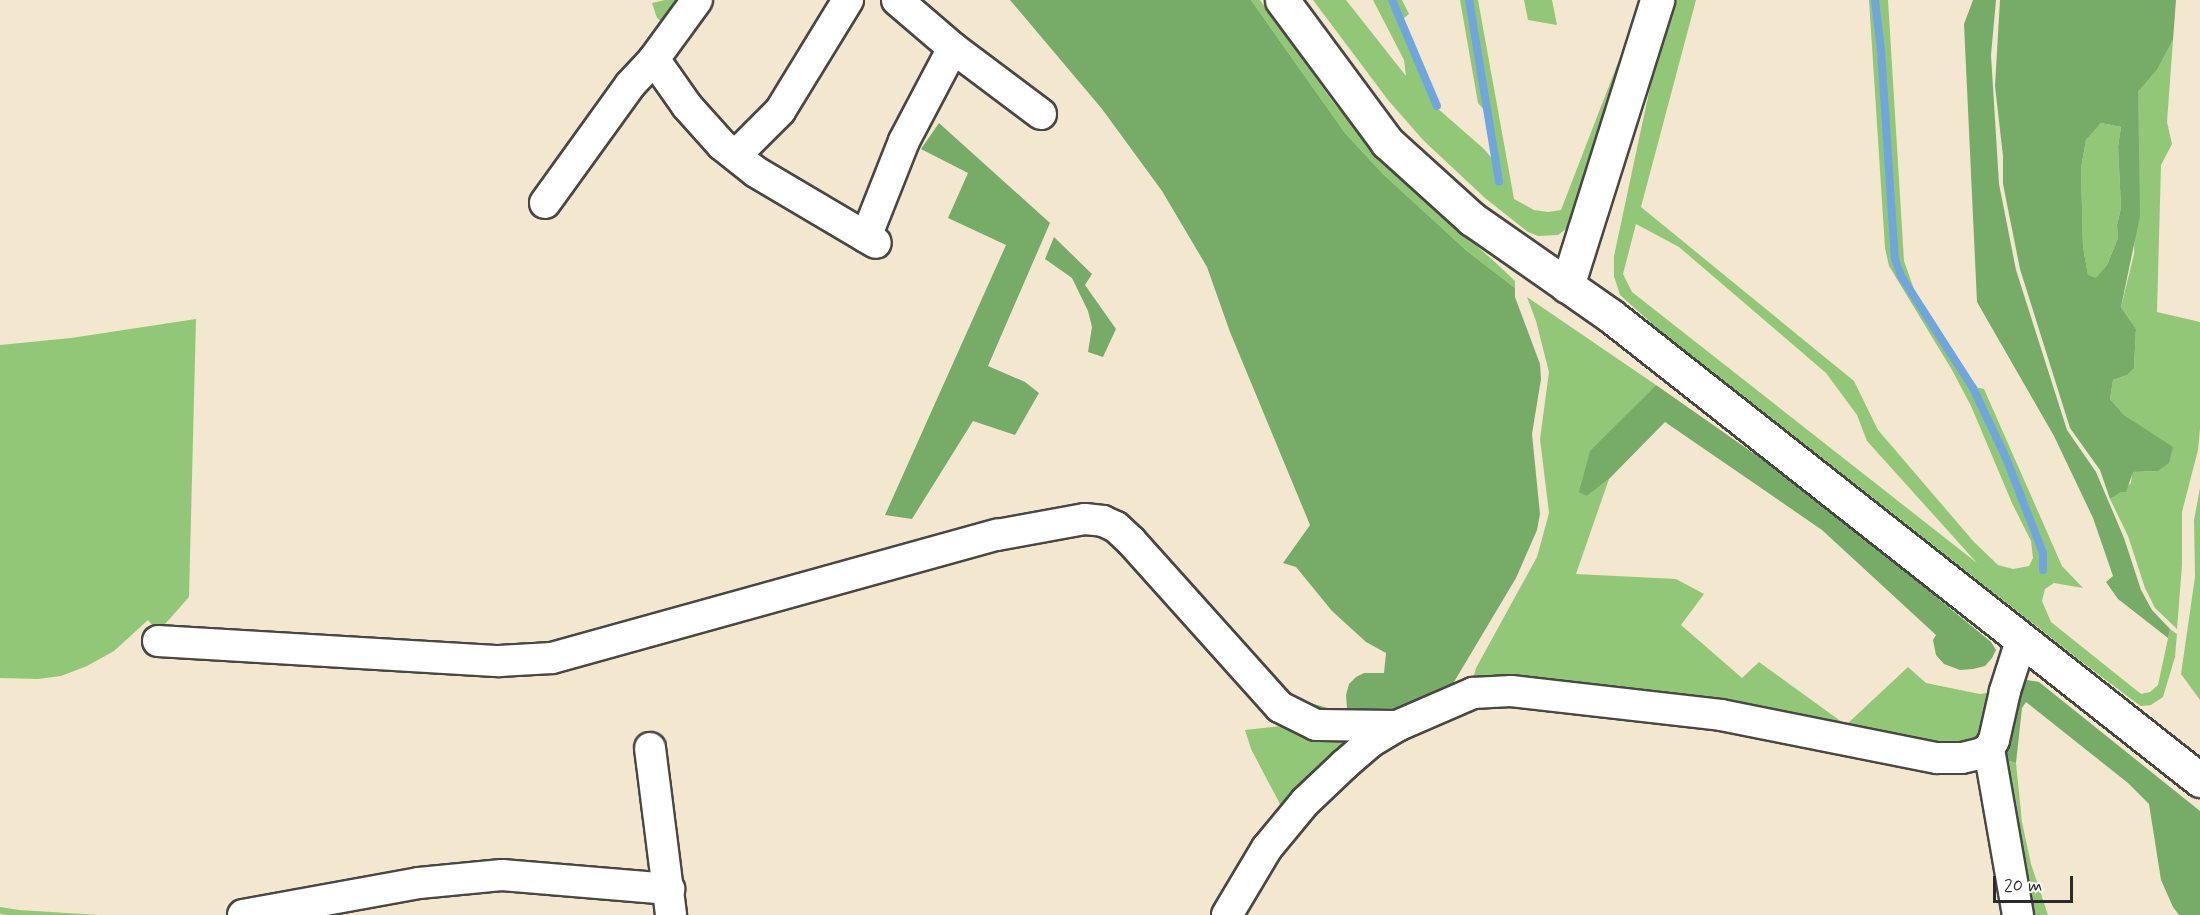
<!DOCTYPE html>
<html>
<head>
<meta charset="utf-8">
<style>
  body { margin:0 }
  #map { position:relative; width:2200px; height:915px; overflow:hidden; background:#f3e7cf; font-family:Mynerve,sans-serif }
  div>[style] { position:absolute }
  .green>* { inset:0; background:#93c778 }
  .forest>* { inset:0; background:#76ac68 }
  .stream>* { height:8px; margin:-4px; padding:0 4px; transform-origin:4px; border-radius:4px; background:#70a6dd }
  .roads { filter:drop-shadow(2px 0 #494744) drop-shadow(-2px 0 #494744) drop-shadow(0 2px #494744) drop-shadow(0 -2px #494744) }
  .minor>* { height:30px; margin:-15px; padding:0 15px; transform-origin:15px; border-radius:15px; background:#fff }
  .tertiary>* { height:33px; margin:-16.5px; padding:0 16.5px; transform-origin:16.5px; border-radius:16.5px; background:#fff }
  .secondary>* { height:33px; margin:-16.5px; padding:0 16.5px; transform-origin:16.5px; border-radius:16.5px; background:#fff }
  span { translate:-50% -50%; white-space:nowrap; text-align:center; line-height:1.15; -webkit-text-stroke:4.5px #fff; paint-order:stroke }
  .scale { position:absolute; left:1993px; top:876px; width:80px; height:27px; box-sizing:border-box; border:3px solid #2b2b2b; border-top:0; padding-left:8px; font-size:18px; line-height:21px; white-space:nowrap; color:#2b2b2b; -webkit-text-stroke:4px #fff; paint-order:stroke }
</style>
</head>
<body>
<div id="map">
  <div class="green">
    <div style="clip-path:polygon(665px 0,689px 0,667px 26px,657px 18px,652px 3px)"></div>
    <div style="clip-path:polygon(1251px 0,1260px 0,1333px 102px,1384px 164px,1496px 263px,1515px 281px,1515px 288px,1467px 251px,1383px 174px,1345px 133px)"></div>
    <div style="clip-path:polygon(1313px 0,1346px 0,1406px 76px,1404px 60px,1373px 0,1390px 0,1436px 107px,1484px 149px,1494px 161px,1498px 184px,1501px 180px,1472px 0,1478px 0,1514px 199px,1534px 210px,1548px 212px,1561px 210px,1629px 34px,1570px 226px,1558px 235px,1538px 236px,1528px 232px,1485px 198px,1424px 141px,1388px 100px)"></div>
    <div style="clip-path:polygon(1393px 0,1402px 0,1409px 14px,1403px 19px)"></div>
    <div style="clip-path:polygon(1460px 0,1467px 0,1485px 111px,1478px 103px)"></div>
    <div style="clip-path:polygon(1524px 0,1552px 0,1557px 25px,1528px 20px)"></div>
    <div style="clip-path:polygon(evenodd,1677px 0,1696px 0,1641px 207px,1854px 381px,1878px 430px,1974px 542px,1998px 565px,2013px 569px,2029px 566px,2033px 558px,2031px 541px,2012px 503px,1971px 406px,1952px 370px,1889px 266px,1885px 248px,1869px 0,1873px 0,1891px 209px,1890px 233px,1893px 260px,1899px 276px,1972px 389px,2004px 458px,2041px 554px,2041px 570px,2045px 570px,2045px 553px,2008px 457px,1975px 387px,1984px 389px,2062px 566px,2083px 588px,2054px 583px,2045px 589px,2042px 601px,2051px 622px,2141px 694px,2150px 692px,2158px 685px,2170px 629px,2177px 634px,2175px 657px,2163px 697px,2151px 705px,2141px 706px,2135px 702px,2078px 659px,1658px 329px,1620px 295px,1614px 276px,1614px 256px,1652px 78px,1677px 0,1636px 224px,1679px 247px,1826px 373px,1857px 415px,1867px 441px,1977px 563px,1632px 292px,1623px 274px,1636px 224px)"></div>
    <div style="clip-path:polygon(1877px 0,1888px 0,1904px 261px,1915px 292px,1902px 275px,1896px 259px)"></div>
    <div style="clip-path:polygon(2173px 40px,2167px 122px,2172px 144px,2161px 165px,2157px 312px,2200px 322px,2200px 429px,2198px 450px,2182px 512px,2182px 565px,2177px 629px,2155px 608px,2145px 588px,2128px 536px,2110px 499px,2131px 483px,2132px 472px,2158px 471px,2143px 428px,2124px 415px,2110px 399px,2113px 380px,2127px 375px,2134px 367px,2136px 329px,2121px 307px,2134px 254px,2138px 92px,2157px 70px)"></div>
    <div style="clip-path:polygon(2101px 123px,2121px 127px,2118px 147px,2121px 208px,2117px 225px,2118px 238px,2107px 265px,2096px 279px,2088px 276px,2083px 247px,2081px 168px,2086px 140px)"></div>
    <div style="clip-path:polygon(1527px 297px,1656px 385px,1590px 452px,1587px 496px,1609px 479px,1576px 574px,1676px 579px,1704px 594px,1681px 625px,1742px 678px,1759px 662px,1846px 725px,1908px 667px,1926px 683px,1980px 694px,1999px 691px,1975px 748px,1470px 690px,1476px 668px,1537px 557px,1549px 513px,1540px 439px,1549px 372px,1536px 321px)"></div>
    <div style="clip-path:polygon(196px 319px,189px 597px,158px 632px,148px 620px,114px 651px,87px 666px,61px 676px,38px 679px,0 678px,0 345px,71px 338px)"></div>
    <div style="clip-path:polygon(2200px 488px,2200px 700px,2181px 674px,2195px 577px,2194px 520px)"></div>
    <div style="clip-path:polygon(1281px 726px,1309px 728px,1365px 740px,1260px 836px,1281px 806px,1251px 749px,1245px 730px)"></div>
    <div style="clip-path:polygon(2003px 759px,2016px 763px,2022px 822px,2031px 864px,2048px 915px,2030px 915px)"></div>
    <div style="clip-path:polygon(0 907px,19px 910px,99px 915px,7px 915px,0 914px)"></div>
  </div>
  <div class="forest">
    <div style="clip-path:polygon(1010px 0,1251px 0,1345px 133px,1383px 174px,1467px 251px,1515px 288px,1515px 297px,1540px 364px,1541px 379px,1532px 434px,1540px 514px,1537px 530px,1516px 578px,1451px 687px,1412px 713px,1313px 717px,1235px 649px,1246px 643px,1285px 689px,1299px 700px,1328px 708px,1347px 709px,1346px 695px,1349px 684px,1356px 677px,1364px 673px,1384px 673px,1386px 653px,1366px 642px,1332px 611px,1296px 567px,1283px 563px,1310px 525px,1230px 332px,1207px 267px,1162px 191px,1102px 109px)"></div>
    <div style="clip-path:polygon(1973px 0,1996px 0,1991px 55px,1999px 184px,2016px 270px,2067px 430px,2096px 472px,2124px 538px,2141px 590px,2152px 610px,2170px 629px,2168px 638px,2118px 599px,2106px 582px,2113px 576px,2093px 518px,2054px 436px,1977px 302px,1964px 24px)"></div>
    <div style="clip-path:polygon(evenodd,2000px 0,2176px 0,2173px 40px,2157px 70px,2138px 92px,2140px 216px,2121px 307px,2136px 329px,2134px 368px,2127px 375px,2113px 380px,2110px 399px,2124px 415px,2173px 447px,2169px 463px,2158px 471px,2133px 472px,2126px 492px,2121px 492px,2110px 499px,2100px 470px,2070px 428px,2020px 269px,2003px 184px,2003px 156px,1995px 86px,2000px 0,2101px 123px,2121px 127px,2118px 147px,2121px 208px,2117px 225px,2118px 238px,2107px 265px,2096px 278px,2088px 275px,2083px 247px,2081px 168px,2086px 140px,2101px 123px)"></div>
    <div style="clip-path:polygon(939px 123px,1050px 223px,988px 366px,1025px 382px,1039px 393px,1015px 435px,973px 421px,912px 519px,885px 515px,1006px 245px,948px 218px,968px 173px,921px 149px)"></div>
    <div style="clip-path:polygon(1054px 237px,1092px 274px,1085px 285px,1116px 329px,1103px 357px,1088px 352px,1092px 327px,1088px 311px,1072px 278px,1045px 259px)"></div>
    <div style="clip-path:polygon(1656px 385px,1809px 492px,1991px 642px,1996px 650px,1992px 658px,1985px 666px,1973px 669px,1960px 670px,1944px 664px,1936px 655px,1933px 640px,1936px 635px,1822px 530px,1665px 422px,1609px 479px,1587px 496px,1579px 492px,1590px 451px)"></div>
    <div style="clip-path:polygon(2027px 680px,2039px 682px,2200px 811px,2200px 915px,2179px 915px,2173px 907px,2161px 880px,2149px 804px,2128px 783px,2026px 702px,2022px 708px,2016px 763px,2003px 759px,2019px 684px)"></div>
  </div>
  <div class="stream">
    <div style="left:1392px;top:0;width:115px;rotate:67deg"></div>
    <div style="left:1469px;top:0;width:184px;rotate:80.6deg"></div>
    <div style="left:1875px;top:0;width:50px;rotate:83.2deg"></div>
    <div style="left:1881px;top:50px;width:209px;rotate:86.2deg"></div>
    <div style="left:1895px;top:259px;width:18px;rotate:71deg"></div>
    <div style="left:1901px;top:276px;width:133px;rotate:57.3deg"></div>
    <div style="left:1973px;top:388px;width:77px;rotate:64.8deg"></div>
    <div style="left:2006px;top:458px;width:102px;rotate:68.7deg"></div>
    <div style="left:2043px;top:553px;width:17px;rotate:90deg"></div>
  </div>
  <div class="roads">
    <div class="minor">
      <div style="left:897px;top:0;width:74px;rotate:40.6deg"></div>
      <div style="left:953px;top:48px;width:110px;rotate:36.9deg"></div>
      <div style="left:654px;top:59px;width:57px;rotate:54.9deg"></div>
      <div style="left:687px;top:106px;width:52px;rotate:48.1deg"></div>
      <div style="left:722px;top:145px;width:43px;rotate:38.5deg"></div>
      <div style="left:756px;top:172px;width:139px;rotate:30.6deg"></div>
      <div style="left:737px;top:154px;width:61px;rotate:-45deg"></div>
      <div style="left:780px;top:111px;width:130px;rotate:-58.5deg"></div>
      <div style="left:545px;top:203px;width:145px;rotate:-54.2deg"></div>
      <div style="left:630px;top:85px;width:35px;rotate:-47deg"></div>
      <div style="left:654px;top:59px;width:73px;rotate:-53.9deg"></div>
      <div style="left:866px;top:237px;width:103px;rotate:-68.4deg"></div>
      <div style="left:904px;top:141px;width:105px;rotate:-62.2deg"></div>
      <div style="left:158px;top:641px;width:342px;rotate:3.4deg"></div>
      <div style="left:499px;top:661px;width:53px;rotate:-3.2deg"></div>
      <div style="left:552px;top:658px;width:462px;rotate:-15.5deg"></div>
      <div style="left:997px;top:535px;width:89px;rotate:-10.3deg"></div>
      <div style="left:1085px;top:519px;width:18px;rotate:6deg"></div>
      <div style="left:1103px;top:521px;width:14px;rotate:25deg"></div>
      <div style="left:1116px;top:527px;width:21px;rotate:43deg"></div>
      <div style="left:1131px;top:541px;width:223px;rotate:48.1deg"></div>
      <div style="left:1280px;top:707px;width:40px;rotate:26.6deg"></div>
      <div style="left:1316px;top:725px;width:81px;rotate:0.7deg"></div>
      <div style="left:650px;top:748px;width:168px;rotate:82.8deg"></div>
      <div style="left:1989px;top:749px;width:169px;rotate:80.1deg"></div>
      <div style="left:243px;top:915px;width:179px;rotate:-10.3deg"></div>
      <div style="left:419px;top:883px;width:83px;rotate:-5.5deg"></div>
      <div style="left:502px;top:875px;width:168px;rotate:4.8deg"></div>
      <div style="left:1227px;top:915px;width:78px;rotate:-59.2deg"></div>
      <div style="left:1267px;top:848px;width:60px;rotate:-50.4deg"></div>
      <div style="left:1305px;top:802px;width:54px;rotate:-43.5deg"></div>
      <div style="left:1344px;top:765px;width:33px;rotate:-41deg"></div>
      <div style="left:1369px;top:743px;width:33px;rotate:-31deg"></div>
      <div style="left:1397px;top:726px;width:83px;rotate:-23.5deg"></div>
      <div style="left:1473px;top:693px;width:38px;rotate:-3deg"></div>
      <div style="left:1511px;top:691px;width:211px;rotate:6.5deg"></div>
      <div style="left:1721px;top:715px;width:220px;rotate:11.3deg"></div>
      <div style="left:1937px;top:758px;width:25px"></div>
      <div style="left:1962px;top:758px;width:18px;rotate:-13deg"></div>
      <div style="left:1980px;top:754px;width:10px;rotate:-29deg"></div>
      <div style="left:1989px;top:749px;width:10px;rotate:-61deg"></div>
      <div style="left:1994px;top:740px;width:50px;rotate:-77.3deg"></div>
      <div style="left:2005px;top:691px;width:52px;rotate:-72.3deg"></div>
    </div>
    <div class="tertiary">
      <div style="left:1567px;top:286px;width:300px;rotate:-72.5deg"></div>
    </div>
    <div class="secondary">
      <div style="left:1282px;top:0;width:177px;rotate:53.5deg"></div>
      <div style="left:1387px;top:142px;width:115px;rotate:42.2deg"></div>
      <div style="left:1472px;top:219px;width:169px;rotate:34.9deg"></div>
      <div style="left:1611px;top:316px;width:750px;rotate:38.23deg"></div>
    </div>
  </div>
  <div class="scale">20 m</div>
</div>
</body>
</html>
